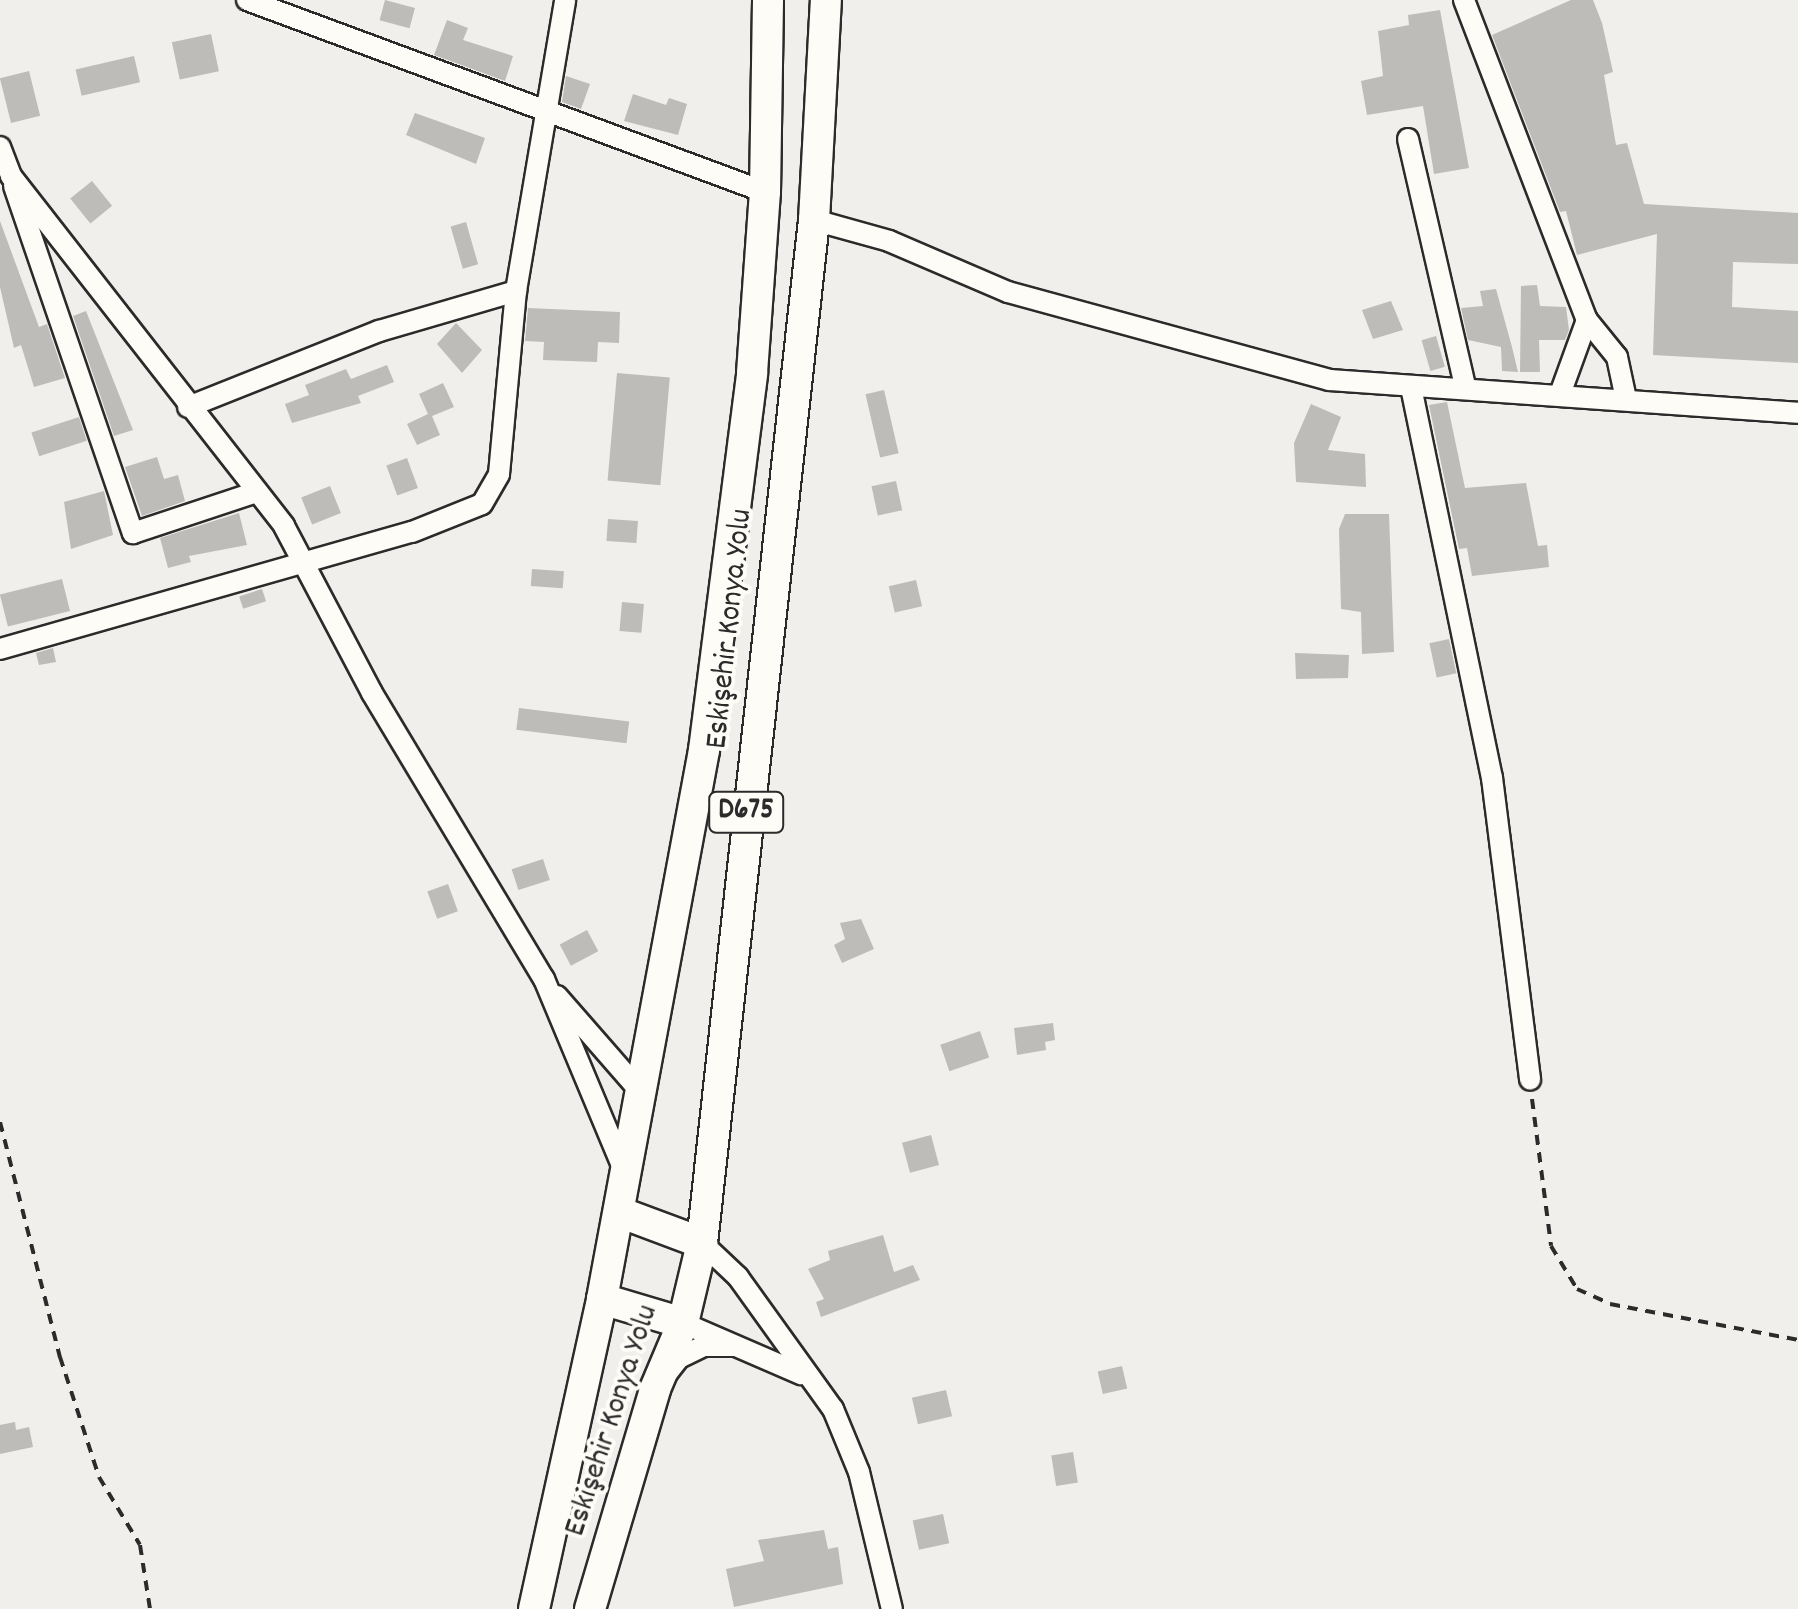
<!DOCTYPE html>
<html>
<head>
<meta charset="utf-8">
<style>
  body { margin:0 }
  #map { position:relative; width:1798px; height:1609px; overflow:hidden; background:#f0efeb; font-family:Dekko,sans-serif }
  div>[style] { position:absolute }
  .building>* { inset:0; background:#bdbcb8; transform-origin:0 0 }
  .path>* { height:4px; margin-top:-2px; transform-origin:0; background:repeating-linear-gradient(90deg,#2b2b2b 0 10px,transparent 0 18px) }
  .roads { filter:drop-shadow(2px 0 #2b2b2b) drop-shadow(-2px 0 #2b2b2b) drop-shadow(0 2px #2b2b2b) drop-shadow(0 -2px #2b2b2b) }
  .minor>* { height:20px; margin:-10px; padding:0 10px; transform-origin:10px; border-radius:10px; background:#fdfcf7 }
  .highway>* { height:30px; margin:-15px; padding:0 15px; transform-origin:15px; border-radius:15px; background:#fdfcf7 }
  span { translate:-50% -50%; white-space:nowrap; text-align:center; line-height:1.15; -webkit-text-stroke:8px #fdfcf7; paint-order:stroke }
  .shield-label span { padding:2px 8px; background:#fdfcf7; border:2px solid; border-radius:8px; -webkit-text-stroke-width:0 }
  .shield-label { font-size:30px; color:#2b2b2b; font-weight:700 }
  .street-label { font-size:32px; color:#2b2b2b }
</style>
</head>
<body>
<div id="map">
  <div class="building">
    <div style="left:385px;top:0;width:31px;height:21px;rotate:15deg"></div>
    <div style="clip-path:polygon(1571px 0,1593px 0,1602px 23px,1613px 72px,1604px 75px,1616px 145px,1627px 143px,1644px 204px,1798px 213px,1798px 264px,1733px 262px,1732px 307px,1798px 311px,1798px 363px,1653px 355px,1657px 234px,1577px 255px,1566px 211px,1560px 212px,1492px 35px)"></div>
    <div style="clip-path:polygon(1440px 10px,1469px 168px,1434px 174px,1423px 106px,1367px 115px,1361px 81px,1383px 76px,1378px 31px,1409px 25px,1408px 15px)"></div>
    <div style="clip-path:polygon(447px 20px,468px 28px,463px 40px,513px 56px,505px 81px,434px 55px)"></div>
    <div style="left:211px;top:34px;width:38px;height:40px;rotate:78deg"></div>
    <div style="left:134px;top:56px;width:27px;height:60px;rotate:77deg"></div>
    <div style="left:29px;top:71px;width:46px;height:30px;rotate:76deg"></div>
    <div style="clip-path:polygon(566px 76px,590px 84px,581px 109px,562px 102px)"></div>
    <div style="clip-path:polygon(633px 94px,666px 105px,669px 98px,687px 104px,678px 135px,624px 121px)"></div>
    <div style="clip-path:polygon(415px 113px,485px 138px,476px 164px,406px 135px)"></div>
    <div style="left:92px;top:181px;width:32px;height:28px;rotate:51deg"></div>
    <div style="clip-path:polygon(0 221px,39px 327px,47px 324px,65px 378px,34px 387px,21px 345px,14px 348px,0 287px)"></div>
    <div style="left:466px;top:222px;width:44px;height:16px;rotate:74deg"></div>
    <div style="clip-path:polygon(1537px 285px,1540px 306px,1566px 307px,1569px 330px,1565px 340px,1539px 340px,1540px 372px,1520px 372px,1521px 286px)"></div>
    <div style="clip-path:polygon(1496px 289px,1512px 347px,1518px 372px,1502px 371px,1501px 347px,1468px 340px,1461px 308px,1483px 306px,1480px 291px)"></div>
    <div style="clip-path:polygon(1391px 301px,1403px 330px,1373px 339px,1362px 310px)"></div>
    <div style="clip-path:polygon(528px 308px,620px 312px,619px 343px,598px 342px,597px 362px,543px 360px,544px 342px,525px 341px)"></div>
    <div style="clip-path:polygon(86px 311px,133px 430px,114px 436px,73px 316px)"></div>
    <div style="clip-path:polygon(456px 323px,482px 350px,462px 373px,437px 344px)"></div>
    <div style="left:1436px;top:336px;width:32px;height:15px;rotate:74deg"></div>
    <div style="clip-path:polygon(387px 365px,394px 382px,358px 396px,361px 403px,292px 423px,285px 404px,309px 395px,305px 385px,346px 369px,351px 379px)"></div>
    <div style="left:617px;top:373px;width:53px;height:108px;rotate:5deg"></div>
    <div style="clip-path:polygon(443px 383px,454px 407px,432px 416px,440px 435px,417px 445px,407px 424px,428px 414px,419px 394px)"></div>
    <div style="left:884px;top:390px;width:65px;height:19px;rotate:77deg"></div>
    <div style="clip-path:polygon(1447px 402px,1465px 488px,1526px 483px,1538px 546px,1547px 545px,1549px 567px,1472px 576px,1467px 548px,1459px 549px,1429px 405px)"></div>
    <div style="clip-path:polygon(1311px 404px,1341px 417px,1328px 450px,1365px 454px,1366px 487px,1296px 482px,1294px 443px)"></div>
    <div style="left:79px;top:417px;width:25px;height:50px;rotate:72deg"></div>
    <div style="clip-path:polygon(157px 457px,164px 479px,178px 475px,185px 501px,142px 516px,125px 467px)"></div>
    <div style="left:407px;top:458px;width:32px;height:22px;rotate:70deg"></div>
    <div style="left:896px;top:481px;width:30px;height:25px;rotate:78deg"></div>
    <div style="left:330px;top:486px;width:29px;height:31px;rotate:68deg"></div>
    <div style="clip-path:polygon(104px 491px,113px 535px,71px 549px,64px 502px)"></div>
    <div style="clip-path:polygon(239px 513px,247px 545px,189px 556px,191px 562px,168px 568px,160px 538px)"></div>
    <div style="clip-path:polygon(1345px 514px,1389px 514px,1394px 652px,1362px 654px,1361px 612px,1341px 609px,1339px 529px)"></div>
    <div style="left:608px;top:519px;width:30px;height:22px;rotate:4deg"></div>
    <div style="left:532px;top:569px;width:32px;height:17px;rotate:4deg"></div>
    <div style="left:62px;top:579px;width:33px;height:64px;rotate:76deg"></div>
    <div style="left:916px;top:580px;width:27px;height:28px;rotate:77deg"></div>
    <div style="left:262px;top:589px;width:13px;height:24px;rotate:72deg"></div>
    <div style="left:622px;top:602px;width:22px;height:29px;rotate:5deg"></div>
    <div style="left:1449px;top:639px;width:35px;height:20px;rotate:78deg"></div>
    <div style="clip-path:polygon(53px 648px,56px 662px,39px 665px,36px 653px)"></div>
    <div style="clip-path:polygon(1295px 653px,1349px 655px,1348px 678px,1296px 679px)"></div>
    <div style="left:519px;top:708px;width:111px;height:22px;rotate:7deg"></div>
    <div style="left:543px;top:859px;width:22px;height:33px;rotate:72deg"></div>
    <div style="left:448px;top:884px;width:29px;height:22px;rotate:70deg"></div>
    <div style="clip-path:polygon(861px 919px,874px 949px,842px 963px,834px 945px,845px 939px,840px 923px)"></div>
    <div style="left:587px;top:930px;width:24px;height:31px;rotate:62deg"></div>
    <div style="clip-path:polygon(1053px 1023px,1055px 1040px,1045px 1042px,1046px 1050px,1017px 1055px,1014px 1028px)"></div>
    <div style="left:980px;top:1031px;width:28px;height:42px;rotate:71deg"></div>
    <div style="left:931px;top:1135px;width:31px;height:30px;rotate:75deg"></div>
    <div style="clip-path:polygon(883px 1235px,894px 1272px,913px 1265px,920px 1280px,821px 1317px,816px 1302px,824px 1299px,808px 1269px,830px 1260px,828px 1251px)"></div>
    <div style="left:1122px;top:1366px;width:23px;height:25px;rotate:77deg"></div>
    <div style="left:946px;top:1390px;width:27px;height:35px;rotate:77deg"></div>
    <div style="clip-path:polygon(15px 1422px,16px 1430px,29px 1427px,33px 1447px,0 1454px,0 1425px)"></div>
    <div style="left:1073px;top:1452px;width:31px;height:22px;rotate:81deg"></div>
    <div style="left:943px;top:1514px;width:30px;height:31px;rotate:78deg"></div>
    <div style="clip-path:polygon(824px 1530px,828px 1549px,838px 1547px,843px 1584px,734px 1607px,726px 1569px,764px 1561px,758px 1540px)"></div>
  </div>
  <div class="path">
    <div style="left:1532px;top:1099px;width:148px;rotate:82.6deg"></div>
    <div style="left:1551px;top:1246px;width:50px;rotate:58.8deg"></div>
    <div style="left:1577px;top:1289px;width:36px;rotate:24deg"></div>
    <div style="left:1610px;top:1304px;width:191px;rotate:10.8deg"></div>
    <div style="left:0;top:1122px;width:243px;rotate:75.7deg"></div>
    <div style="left:60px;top:1357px;width:126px;rotate:72deg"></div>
    <div style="left:99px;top:1477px;width:79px;rotate:58.9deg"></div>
    <div style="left:140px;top:1545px;width:65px;rotate:81.1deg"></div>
  </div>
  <div class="roads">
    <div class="minor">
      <div style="left:247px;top:0;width:552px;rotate:20.34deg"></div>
      <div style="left:1464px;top:0;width:343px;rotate:69deg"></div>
      <div style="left:1587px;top:320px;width:79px;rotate:110deg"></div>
      <div style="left:1408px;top:139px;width:253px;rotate:77deg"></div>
      <div style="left:0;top:147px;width:31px;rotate:69deg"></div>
      <div style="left:11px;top:176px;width:444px;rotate:52deg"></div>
      <div style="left:284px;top:526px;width:189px;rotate:62.2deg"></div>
      <div style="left:372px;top:693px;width:334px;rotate:59deg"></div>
      <div style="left:544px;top:979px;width:205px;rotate:67.3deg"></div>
      <div style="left:14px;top:186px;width:367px;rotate:71.1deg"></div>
      <div style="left:133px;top:533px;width:131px;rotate:-18.3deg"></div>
      <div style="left:814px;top:220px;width:78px;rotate:15.6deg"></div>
      <div style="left:889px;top:241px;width:129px;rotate:23.2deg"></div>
      <div style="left:1008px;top:292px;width:333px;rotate:15.3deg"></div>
      <div style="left:1329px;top:380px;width:470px;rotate:4deg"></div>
      <div style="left:1587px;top:320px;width:48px;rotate:51deg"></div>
      <div style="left:1617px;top:357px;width:43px;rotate:77.9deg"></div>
      <div style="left:1411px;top:387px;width:399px;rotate:78.3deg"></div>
      <div style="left:1492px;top:778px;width:304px;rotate:82.8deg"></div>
      <div style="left:188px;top:407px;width:206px;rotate:-21.7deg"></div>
      <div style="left:379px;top:331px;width:143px;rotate:-16.3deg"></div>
      <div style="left:0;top:649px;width:428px;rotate:-15.9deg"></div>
      <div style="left:412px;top:532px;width:75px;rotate:-21.8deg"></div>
      <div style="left:482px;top:504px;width:34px;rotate:-60deg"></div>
      <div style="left:499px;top:474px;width:184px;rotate:-84.7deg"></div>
      <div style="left:516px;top:291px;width:295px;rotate:-80.4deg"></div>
      <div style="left:557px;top:996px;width:123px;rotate:48.9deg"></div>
      <div style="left:702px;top:1243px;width:50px;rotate:43.4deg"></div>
      <div style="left:738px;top:1277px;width:163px;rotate:54.3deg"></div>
      <div style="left:833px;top:1409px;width:68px;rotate:67.6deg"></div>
      <div style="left:859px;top:1472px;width:141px;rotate:76.5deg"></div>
      <div style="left:683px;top:1323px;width:129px;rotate:23.4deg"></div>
      <div style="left:668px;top:1372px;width:18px;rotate:-52deg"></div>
      <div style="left:679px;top:1358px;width:28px;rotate:-26deg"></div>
      <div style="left:704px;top:1346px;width:31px"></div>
    </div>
    <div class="highway">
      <div style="left:619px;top:1212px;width:89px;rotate:20.5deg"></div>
      <div style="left:602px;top:1299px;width:84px;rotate:16.5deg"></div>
      <div style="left:534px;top:1609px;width:317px;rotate:-77.6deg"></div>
      <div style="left:602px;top:1299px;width:558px;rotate:-79.47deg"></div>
      <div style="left:704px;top:750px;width:380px;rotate:-82.7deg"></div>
      <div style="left:752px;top:373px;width:181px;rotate:-85.9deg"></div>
      <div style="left:765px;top:192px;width:192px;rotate:-89.1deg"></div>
      <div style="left:590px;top:1609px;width:229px;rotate:-73.5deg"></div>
      <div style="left:655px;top:1389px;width:72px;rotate:-67deg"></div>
      <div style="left:683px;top:1323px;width:82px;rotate:-76.6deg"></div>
      <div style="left:702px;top:1243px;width:1029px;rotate:-83.75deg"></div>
      <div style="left:814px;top:220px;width:220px;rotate:-86.9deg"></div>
    </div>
  </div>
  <div class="shield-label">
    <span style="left:746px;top:812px">D675</span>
  </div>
  <div class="street-label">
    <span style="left:731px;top:629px;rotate:-84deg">Eskişehir Konya Yolu</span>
    <span style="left:613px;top:1421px;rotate:-72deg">Eskişehir Konya Yolu</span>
  </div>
</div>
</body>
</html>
